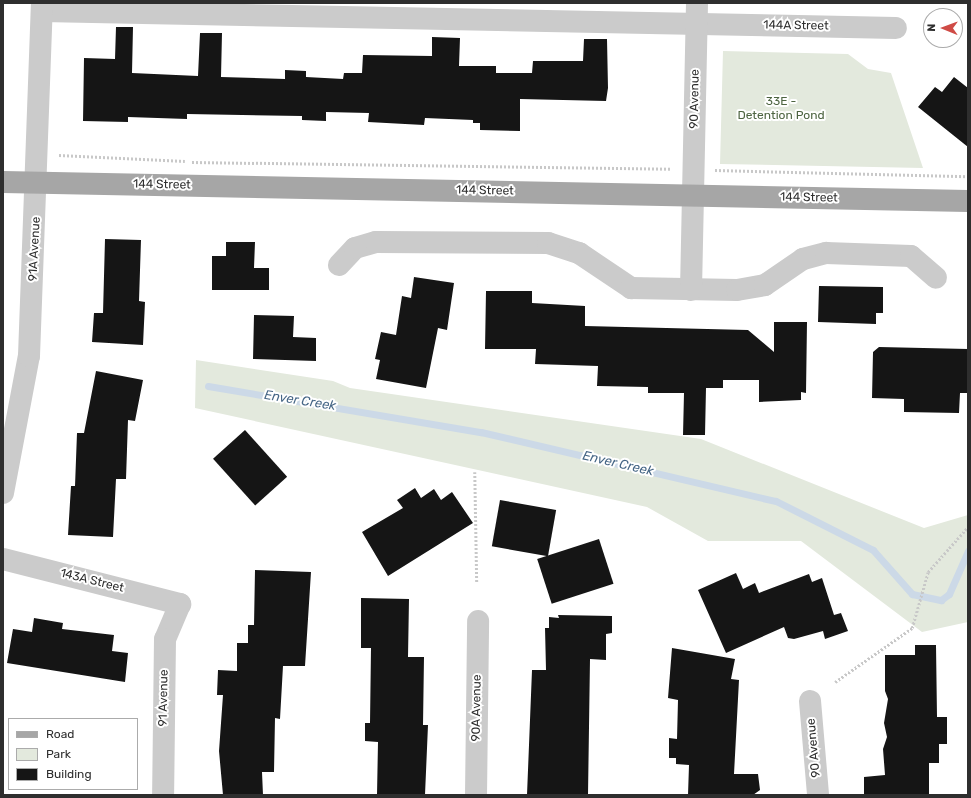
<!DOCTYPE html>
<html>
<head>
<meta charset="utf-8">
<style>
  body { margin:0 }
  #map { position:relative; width:971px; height:798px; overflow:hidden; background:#fff; font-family:Rubik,sans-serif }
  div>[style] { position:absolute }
  .green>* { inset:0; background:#e3e9dd }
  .stream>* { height:7px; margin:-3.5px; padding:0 3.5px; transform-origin:3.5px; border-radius:3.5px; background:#ccd9e7 }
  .building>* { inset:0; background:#151515; transform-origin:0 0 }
  .path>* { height:2.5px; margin-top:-1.25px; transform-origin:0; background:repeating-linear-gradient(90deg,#c8c8c8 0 2px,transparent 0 4px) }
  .minor>* { height:22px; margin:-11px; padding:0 11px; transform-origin:11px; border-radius:11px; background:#cbcbcb }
  .major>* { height:22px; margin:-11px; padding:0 11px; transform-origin:11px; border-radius:11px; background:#a6a6a6 }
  span { translate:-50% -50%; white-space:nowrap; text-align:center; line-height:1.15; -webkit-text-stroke:4px #fff; paint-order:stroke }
  .street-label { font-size:12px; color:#2e2e2e }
  .park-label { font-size:12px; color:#4d6441 }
  .water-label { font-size:13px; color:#466686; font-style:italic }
  .frame { position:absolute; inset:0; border:4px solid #2e2e2e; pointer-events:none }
  .legend { position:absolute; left:8px; top:718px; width:130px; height:72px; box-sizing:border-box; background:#fff; border:1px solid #ababab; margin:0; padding:5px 7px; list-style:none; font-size:12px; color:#2e2e2e }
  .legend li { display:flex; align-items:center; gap:8px; height:20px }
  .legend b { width:20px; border:1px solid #ababab }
  .north { position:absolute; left:923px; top:8px; width:40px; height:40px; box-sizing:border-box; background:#fff; border:1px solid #ababab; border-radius:50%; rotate:271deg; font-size:11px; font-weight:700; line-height:16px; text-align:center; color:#2e2e2e }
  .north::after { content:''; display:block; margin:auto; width:14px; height:18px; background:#cf4b46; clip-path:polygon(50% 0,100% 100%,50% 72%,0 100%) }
</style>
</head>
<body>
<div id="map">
  <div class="green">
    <div style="clip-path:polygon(723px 51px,848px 54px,868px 69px,891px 73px,923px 168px,720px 164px)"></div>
    <div style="clip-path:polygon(196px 360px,333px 381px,350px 388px,701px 439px,924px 528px,968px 515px,968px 622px,922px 632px,801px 541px,708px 541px,647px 507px,195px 408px)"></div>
  </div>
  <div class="stream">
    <div style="left:208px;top:386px;width:277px;rotate:9.6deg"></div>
    <div style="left:481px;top:432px;width:303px;rotate:13.2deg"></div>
    <div style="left:776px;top:501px;width:109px;rotate:26.8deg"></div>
    <div style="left:873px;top:550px;width:59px;rotate:48.4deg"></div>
    <div style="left:912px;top:594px;width:30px;rotate:12deg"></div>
    <div style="left:941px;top:600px;width:10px;rotate:-37deg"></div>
    <div style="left:949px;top:594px;width:47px;rotate:-66.2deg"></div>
  </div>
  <div class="building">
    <div style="clip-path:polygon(116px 27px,133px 27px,132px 73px,198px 76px,200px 33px,222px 33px,221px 77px,285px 79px,285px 70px,306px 71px,306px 77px,343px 79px,344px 73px,362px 73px,363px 55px,432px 56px,432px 37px,460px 38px,459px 66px,496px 66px,496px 73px,532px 73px,533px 61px,583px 61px,584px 39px,607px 39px,608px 88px,606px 101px,520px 99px,520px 131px,480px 130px,480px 123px,473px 123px,473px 120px,425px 118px,424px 125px,405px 124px,368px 122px,369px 113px,326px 112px,326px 121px,302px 120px,302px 116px,187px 114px,187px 119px,128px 117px,128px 122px,83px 121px,84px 58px,115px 59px)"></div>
    <div style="clip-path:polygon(954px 77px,968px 88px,968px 147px,918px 107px,935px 87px,942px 92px)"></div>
    <div style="clip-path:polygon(105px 239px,141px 240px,139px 301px,145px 302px,143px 345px,92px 342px,94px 313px,103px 313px)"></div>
    <div style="clip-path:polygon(226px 242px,255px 242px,254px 268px,269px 268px,269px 290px,212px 290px,212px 256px,226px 256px)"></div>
    <div style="clip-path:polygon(414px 277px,454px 283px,447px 330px,438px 328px,426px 388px,376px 379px,380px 360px,375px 359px,381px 332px,396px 335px,402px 296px,411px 298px)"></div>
    <div style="clip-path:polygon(819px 286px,883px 287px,883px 313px,876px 313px,876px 324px,818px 322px)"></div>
    <div style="clip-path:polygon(486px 291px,532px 291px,532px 303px,585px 306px,585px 326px,748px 330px,774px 352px,774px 322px,807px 322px,806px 393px,801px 392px,801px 400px,759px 402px,759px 380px,723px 380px,723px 388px,706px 388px,705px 435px,683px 435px,684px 393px,648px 393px,648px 387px,597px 386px,598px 366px,535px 364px,536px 349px,485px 349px)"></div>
    <div style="clip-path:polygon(254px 315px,294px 316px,293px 337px,316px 338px,316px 361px,253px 359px)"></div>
    <div style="clip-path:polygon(879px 347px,968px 349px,968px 393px,960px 393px,959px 413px,904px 412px,904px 399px,872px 398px,873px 352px)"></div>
    <div style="clip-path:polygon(96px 371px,143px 380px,135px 421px,128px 420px,126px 479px,116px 479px,113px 537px,68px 535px,71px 486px,75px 486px,77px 433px,84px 433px)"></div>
    <div style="left:245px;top:430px;width:63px;height:43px;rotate:48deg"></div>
    <div style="clip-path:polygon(415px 488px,421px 498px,434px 489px,441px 500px,452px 492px,473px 523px,388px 576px,362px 532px,403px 508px,397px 500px)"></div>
    <div style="left:500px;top:500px;width:57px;height:47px;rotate:10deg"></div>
    <div style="left:599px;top:539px;width:47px;height:65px;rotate:72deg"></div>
    <div style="clip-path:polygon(255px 570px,311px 572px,305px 666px,283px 666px,280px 719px,275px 718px,274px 772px,262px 772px,263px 795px,223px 795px,219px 751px,223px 695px,217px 695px,218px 670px,237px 671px,237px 643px,248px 643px,248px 625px,254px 625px)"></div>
    <div style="clip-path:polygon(736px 573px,743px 589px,755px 583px,759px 593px,809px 574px,812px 582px,822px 578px,834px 615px,841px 613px,848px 631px,825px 639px,823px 631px,794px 639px,788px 638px,784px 627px,726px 653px,698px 590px)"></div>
    <div style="clip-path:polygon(361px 598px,409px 599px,408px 657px,424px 657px,423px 725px,428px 725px,425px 795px,377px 795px,378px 742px,365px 741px,365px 723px,370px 723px,371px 648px,361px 648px)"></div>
    <div style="clip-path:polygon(558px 615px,612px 616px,612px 633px,606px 634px,606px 660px,590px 659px,588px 795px,527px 795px,532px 670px,546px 670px,545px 628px,549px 628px,549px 617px,559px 618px)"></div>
    <div style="clip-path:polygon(34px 618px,63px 623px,62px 629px,114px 635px,112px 651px,128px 653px,125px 682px,7px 663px,13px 629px,32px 632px)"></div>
    <div style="clip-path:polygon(915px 645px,936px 645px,937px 717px,947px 717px,947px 744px,939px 744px,939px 763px,929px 763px,929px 795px,864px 795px,864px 777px,885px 775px,883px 749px,887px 737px,884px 723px,888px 699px,885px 691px,885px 655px,915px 655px)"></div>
    <div style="clip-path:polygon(672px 648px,735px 659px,731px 679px,739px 680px,734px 774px,758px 774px,760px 790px,753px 795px,688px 795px,689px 765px,676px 764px,676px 758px,669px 758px,669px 738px,677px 739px,678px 700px,668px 698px)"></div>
  </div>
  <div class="path">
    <div style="left:59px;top:155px;width:126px;rotate:2.7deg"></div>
    <div style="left:192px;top:162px;width:480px;rotate:0.8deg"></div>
    <div style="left:715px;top:170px;width:253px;rotate:1.4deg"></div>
    <div style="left:475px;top:472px;width:110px;rotate:89deg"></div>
    <div style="left:835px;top:682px;width:94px;rotate:-35deg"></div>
    <div style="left:912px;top:628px;width:58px;rotate:-74.1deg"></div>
    <div style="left:928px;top:572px;width:60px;rotate:-48.4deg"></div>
  </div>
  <div class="minor">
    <div style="left:42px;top:11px;width:854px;rotate:1.14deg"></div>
    <div style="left:339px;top:265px;width:23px;rotate:-47deg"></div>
    <div style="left:355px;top:248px;width:22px;rotate:-16deg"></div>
    <div style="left:376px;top:242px;width:172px;rotate:0.3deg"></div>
    <div style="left:548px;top:243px;width:33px;rotate:18deg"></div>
    <div style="left:579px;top:253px;width:63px;rotate:33.9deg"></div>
    <div style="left:631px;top:288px;width:106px;rotate:1.1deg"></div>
    <div style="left:737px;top:290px;width:28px;rotate:-10deg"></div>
    <div style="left:765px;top:285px;width:46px;rotate:-34.4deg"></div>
    <div style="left:803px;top:259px;width:24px;rotate:-15deg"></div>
    <div style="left:826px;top:253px;width:85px;rotate:2deg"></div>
    <div style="left:911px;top:256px;width:33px;rotate:41deg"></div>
    <div style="left:691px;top:290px;width:287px;rotate:-88.8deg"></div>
    <div style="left:3px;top:493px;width:139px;rotate:-79.3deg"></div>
    <div style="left:29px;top:356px;width:353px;rotate:-87.9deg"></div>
    <div style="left:3px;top:559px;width:183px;rotate:14.3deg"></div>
    <div style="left:180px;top:604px;width:38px;rotate:113deg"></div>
    <div style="left:165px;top:639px;width:156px;rotate:90.7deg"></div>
    <div style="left:810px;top:701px;width:94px;rotate:85.1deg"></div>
    <div style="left:476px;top:795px;width:174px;rotate:-89.3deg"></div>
  </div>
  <div class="major">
    <div style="left:3px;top:182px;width:965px;rotate:1.13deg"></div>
  </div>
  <div class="street-label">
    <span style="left:796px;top:26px;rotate:1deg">144A Street</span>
    <span style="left:695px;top:99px;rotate:-89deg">90 Avenue</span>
    <span style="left:162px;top:185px;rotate:1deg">144 Street</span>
    <span style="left:485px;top:191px;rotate:1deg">144 Street</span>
    <span style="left:809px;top:198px;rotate:1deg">144 Street</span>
    <span style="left:35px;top:249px;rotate:-87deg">91A Avenue</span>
    <span style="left:92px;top:581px;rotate:14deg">143A Street</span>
    <span style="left:164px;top:698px;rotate:-89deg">91 Avenue</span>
    <span style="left:477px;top:708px;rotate:-89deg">90A Avenue</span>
    <span style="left:814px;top:748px;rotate:-95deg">90 Avenue</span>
  </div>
  <div class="park-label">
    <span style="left:781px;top:109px">33E -<br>Detention Pond</span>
  </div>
  <div class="water-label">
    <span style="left:300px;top:401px;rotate:9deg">Enver Creek</span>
    <span style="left:618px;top:464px;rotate:13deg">Enver Creek</span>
  </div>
  <div class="frame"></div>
  <ul class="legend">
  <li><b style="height:5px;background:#a6a6a6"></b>Road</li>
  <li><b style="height:11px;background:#e3e9dd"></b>Park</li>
  <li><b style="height:11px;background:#151515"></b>Building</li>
  </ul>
  <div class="north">N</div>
</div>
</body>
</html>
